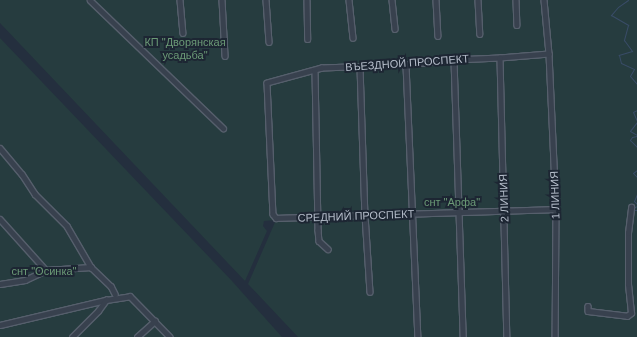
<!DOCTYPE html>
<html>
<head>
<meta charset="utf-8">
<style>
  body { margin:0 }
  #map { position:relative; width:637px; height:337px; overflow:hidden; background:#242f3e; font-family:Helvetica,sans-serif }
  div>[style] { position:absolute }
  .green>* { inset:0; background:#263c3f }
  .stream>* { height:1px; margin:-0.5px; padding:0 0.5px; transform-origin:0.5px; border-radius:0.5px; background:#394c67 }
  .roads { filter:drop-shadow(1px 0 #565f6c) drop-shadow(-1px 0 #565f6c) drop-shadow(0 1px #565f6c) drop-shadow(0 -1px #565f6c) }
  .minor>* { height:4.5px; margin:-2.25px; padding:0 2.25px; transform-origin:2.25px; border-radius:2.25px; background:#38414e }
  span { translate:-50% -50%; white-space:nowrap; text-align:center; line-height:1.15; -webkit-text-stroke:4px #1d2633; paint-order:stroke }
  .park-label { font-size:11px; color:#6b9a76 }
  .street-label { font-size:11px; color:#b4bcc9 }
</style>
</head>
<body>
<div id="map">
  <div class="green">
    <div style="clip-path:polygon(0 0,637px 0,637px 337px,298px 337px,248px 284px,276px 220px,264px 221px,263px 226px,267px 231px,245px 281px,0 23px)"></div>
    <div style="clip-path:polygon(0 38px,232px 281px,282px 337px,0 337px)"></div>
  </div>
  <div class="stream">
    <div style="left:628px;top:0;width:12px;rotate:145deg"></div>
    <div style="left:618px;top:7px;width:11px;rotate:131deg"></div>
    <div style="left:611px;top:15px;width:20px;rotate:30deg"></div>
    <div style="left:628px;top:25px;width:16px;rotate:105deg"></div>
    <div style="left:624px;top:40px;width:14px;rotate:54deg"></div>
    <div style="left:632px;top:51px;width:14px;rotate:163deg"></div>
    <div style="left:619px;top:55px;width:8px;rotate:76deg"></div>
    <div style="left:621px;top:63px;width:14px;rotate:25deg"></div>
    <div style="left:634px;top:69px;width:8px;rotate:120deg"></div>
    <div style="left:630px;top:76px;width:11px;rotate:49deg"></div>
    <div style="left:637px;top:110px;width:4px;rotate:153deg"></div>
    <div style="left:633px;top:112px;width:10px;rotate:66deg"></div>
    <div style="left:637px;top:122px;width:11px;rotate:128deg"></div>
    <div style="left:630px;top:131px;width:8px;rotate:30deg"></div>
    <div style="left:637px;top:136px;width:5px;rotate:169deg"></div>
    <div style="left:632px;top:137px;width:4px;rotate:124deg"></div>
    <div style="left:630px;top:140px;width:10px;rotate:45deg"></div>
    <div style="left:637px;top:158px;width:2px;rotate:90deg"></div>
    <div style="left:637px;top:170px;width:5px;rotate:143deg"></div>
    <div style="left:633px;top:173px;width:6px;rotate:45deg"></div>
    <div style="left:637px;top:194px;width:8px;rotate:113deg"></div>
    <div style="left:634px;top:201px;width:4px;rotate:45deg"></div>
    <div style="left:637px;top:206px;width:4px;rotate:153deg"></div>
    <div style="left:633px;top:208px;width:2px;rotate:63deg"></div>
    <div style="left:634px;top:210px;width:3px"></div>
  </div>
  <div class="roads">
    <div class="minor">
      <div style="left:90px;top:0;width:185px;rotate:43.9deg"></div>
      <div style="left:180px;top:0;width:33px;rotate:85deg"></div>
      <div style="left:222px;top:0;width:56px;rotate:86.9deg"></div>
      <div style="left:266px;top:0;width:42px;rotate:85.9deg"></div>
      <div style="left:307px;top:0;width:39px;rotate:89deg"></div>
      <div style="left:349px;top:0;width:38px;rotate:84deg"></div>
      <div style="left:392px;top:0;width:29px;rotate:84deg"></div>
      <div style="left:436px;top:0;width:36px;rotate:87deg"></div>
      <div style="left:478px;top:0;width:34px;rotate:87deg"></div>
      <div style="left:516px;top:0;width:25px;rotate:88deg"></div>
      <div style="left:544px;top:0;width:54px;rotate:84.7deg"></div>
      <div style="left:549px;top:54px;width:155px;rotate:87.4deg"></div>
      <div style="left:556px;top:209px;width:128px;rotate:90.4deg"></div>
      <div style="left:549px;top:54px;width:49px;rotate:175.3deg"></div>
      <div style="left:500px;top:58px;width:46px;rotate:177.5deg"></div>
      <div style="left:454px;top:60px;width:48px;rotate:174.1deg"></div>
      <div style="left:406px;top:65px;width:84px;rotate:178deg"></div>
      <div style="left:322px;top:68px;width:57px;rotate:164.7deg"></div>
      <div style="left:267px;top:83px;width:131px;rotate:87.4deg"></div>
      <div style="left:273px;top:214px;width:5px;rotate:53deg"></div>
      <div style="left:276px;top:218px;width:280px;rotate:-1.8deg"></div>
      <div style="left:500px;top:58px;width:279px;rotate:88.6deg"></div>
      <div style="left:454px;top:60px;width:277px;rotate:88.1deg"></div>
      <div style="left:406px;top:65px;width:272px;rotate:87.5deg"></div>
      <div style="left:360px;top:67px;width:148px;rotate:88.1deg"></div>
      <div style="left:365px;top:215px;width:77px;rotate:86.3deg"></div>
      <div style="left:315px;top:71px;width:159px;rotate:88.9deg"></div>
      <div style="left:318px;top:230px;width:11px;rotate:85deg"></div>
      <div style="left:319px;top:241px;width:12px;rotate:42deg"></div>
      <div style="left:0;top:148px;width:34px;rotate:50deg"></div>
      <div style="left:22px;top:174px;width:24px;rotate:57deg"></div>
      <div style="left:35px;top:194px;width:45px;rotate:45deg"></div>
      <div style="left:67px;top:226px;width:48px;rotate:59.7deg"></div>
      <div style="left:91px;top:267px;width:28px;rotate:44deg"></div>
      <div style="left:111px;top:286px;width:9px;rotate:63deg"></div>
      <div style="left:0;top:219px;width:69px;rotate:48deg"></div>
      <div style="left:0;top:284px;width:25px;rotate:-9deg"></div>
      <div style="left:25px;top:280px;width:23px;rotate:-25deg"></div>
      <div style="left:46px;top:270px;width:45px;rotate:-3.8deg"></div>
      <div style="left:588px;top:306px;width:5px;rotate:90deg"></div>
      <div style="left:588px;top:311px;width:39px;rotate:7deg"></div>
      <div style="left:627px;top:316px;width:5px;rotate:-37deg"></div>
      <div style="left:631px;top:313px;width:29px;rotate:-96deg"></div>
      <div style="left:628px;top:284px;width:51px;rotate:-90deg"></div>
      <div style="left:628px;top:233px;width:26px;rotate:-83deg"></div>
      <div style="left:0;top:325px;width:109px;rotate:-13.3deg"></div>
      <div style="left:106px;top:300px;width:24px;rotate:-9deg"></div>
      <div style="left:130px;top:296px;width:57px;rotate:45.7deg"></div>
      <div style="left:72px;top:337px;width:37px;rotate:-45deg"></div>
      <div style="left:98px;top:311px;width:14px;rotate:-54deg"></div>
      <div style="left:137px;top:337px;width:24px;rotate:-42deg"></div>
    </div>
  </div>
  <div class="park-label">
    <span style="left:185px;top:49px">КП "Дворянская<br>усадьба"</span>
    <span style="left:452px;top:202px">снт "Арфа"</span>
    <span style="left:44px;top:271px">снт "Осинка"</span>
  </div>
  <div class="street-label">
    <span style="left:407px;top:63px;rotate:-4deg">ВЪЕЗДНОЙ ПРОСПЕКТ</span>
    <span style="left:555px;top:195px;rotate:-92deg">1 ЛИНИЯ</span>
    <span style="left:504px;top:198px;rotate:-92deg">2 ЛИНИЯ</span>
    <span style="left:356px;top:216px;rotate:-2deg">СРЕДНИЙ ПРОСПЕКТ</span>
  </div>
</div>
</body>
</html>
